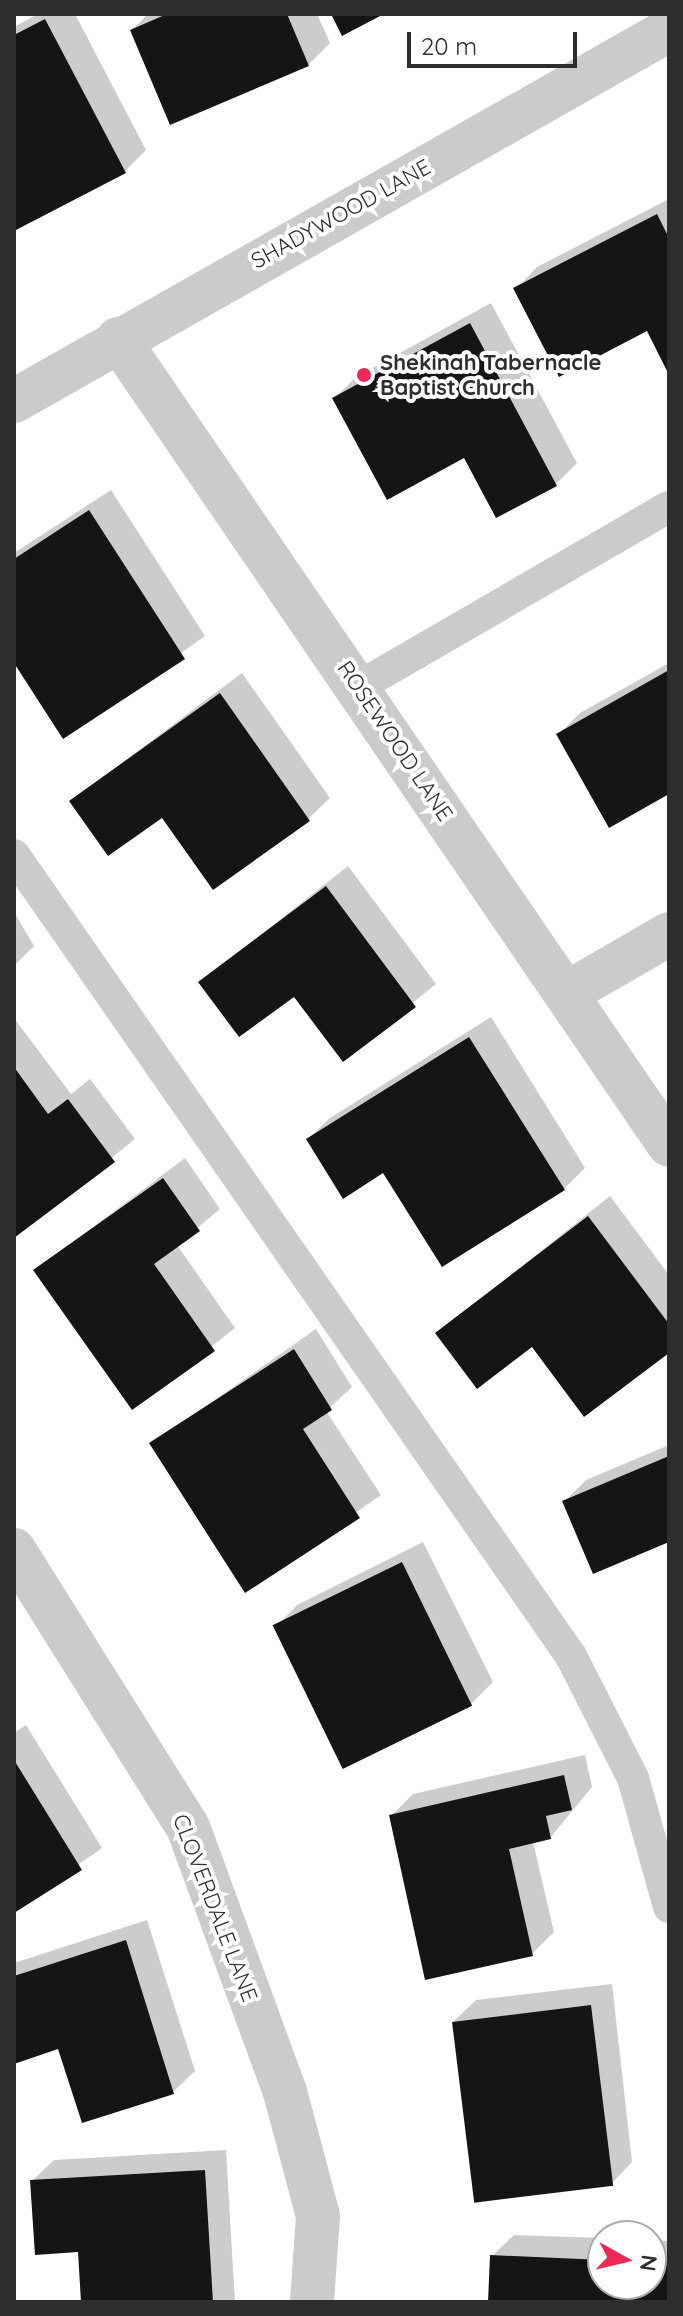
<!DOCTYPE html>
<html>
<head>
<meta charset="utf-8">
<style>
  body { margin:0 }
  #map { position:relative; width:683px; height:2316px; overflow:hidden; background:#fff; font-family:Quicksand,sans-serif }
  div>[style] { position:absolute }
  .shadow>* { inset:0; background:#0003 }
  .building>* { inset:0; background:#151515; transform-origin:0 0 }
  .lane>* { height:32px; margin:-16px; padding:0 16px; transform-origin:16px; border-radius:16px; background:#cbcbcb }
  .street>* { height:44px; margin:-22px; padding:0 22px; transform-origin:22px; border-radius:22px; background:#cbcbcb }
  .dots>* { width:22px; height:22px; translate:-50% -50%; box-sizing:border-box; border:4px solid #fff; border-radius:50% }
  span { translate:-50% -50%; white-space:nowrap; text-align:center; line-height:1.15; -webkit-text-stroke:8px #fff; paint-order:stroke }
  .street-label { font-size:22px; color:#2e2e2e }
  .poi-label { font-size:22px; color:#2e2e2e; font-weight:700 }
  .left { translate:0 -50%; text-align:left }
  .frame { position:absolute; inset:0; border:16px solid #2e2e2e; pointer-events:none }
  .north { position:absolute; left:587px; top:2220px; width:80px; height:80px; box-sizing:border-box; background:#fff; border:2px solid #ababab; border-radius:50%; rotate:98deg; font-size:22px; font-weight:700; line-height:32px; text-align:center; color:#2e2e2e }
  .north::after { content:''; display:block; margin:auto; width:28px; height:36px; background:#ec2a55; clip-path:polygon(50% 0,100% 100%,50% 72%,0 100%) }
  .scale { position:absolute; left:407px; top:32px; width:170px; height:36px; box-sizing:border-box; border:4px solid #2e2e2e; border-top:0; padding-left:10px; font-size:24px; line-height:28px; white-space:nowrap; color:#2e2e2e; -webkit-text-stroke:6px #fff; paint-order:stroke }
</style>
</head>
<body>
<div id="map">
  <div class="shadow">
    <div style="clip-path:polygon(38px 14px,75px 14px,146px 150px,125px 171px,14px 229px,14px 27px)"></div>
    <div style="clip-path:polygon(148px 14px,317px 14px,330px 43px,308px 65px,132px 30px)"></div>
    <div style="clip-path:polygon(669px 199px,669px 370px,648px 329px,516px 289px,537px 267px)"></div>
    <div style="clip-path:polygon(491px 303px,577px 463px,556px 484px,465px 455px,335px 398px,356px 377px)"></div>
    <div style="clip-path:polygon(111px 490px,205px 636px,64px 736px,14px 659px,14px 553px)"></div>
    <div style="clip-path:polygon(669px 663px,669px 792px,558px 735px,580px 713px)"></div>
    <div style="clip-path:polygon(242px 673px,330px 798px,308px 819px,71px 801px)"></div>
    <div style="clip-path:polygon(348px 866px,436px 984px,343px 1059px,295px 994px,201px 982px)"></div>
    <div style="clip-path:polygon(14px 912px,34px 946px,14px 966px)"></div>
    <div style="clip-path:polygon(491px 1017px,585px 1168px,564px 1189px,384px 1170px,308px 1139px,330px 1118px)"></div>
    <div style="clip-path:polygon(14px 1018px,71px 1094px,90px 1079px,135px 1139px,14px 1236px)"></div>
    <div style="clip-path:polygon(185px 1158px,220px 1209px,177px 1245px,235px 1328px,132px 1408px,36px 1270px)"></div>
    <div style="clip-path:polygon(610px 1196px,669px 1275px,669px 1351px,438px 1333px)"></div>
    <div style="clip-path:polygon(316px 1329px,352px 1387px,326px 1411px,381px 1495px,245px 1590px,152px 1444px)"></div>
    <div style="clip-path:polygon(669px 1445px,669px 1539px,564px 1502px,586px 1480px)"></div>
    <div style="clip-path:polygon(423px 1542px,493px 1682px,471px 1704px,276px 1627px,297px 1605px)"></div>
    <div style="clip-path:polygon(26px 1725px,102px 1848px,14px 1910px,14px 1733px)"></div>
    <div style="clip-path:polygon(585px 1755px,592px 1787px,550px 1838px,533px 1842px,554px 1932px,532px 1954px,391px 1816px,413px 1794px)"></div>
    <div style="clip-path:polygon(147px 1920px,195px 2071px,173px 2092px,60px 2047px,14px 2061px,14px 1963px)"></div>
    <div style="clip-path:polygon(612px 1984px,632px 2162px,611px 2184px,454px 2021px,476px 2000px)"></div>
    <div style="clip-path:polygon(226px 2150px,235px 2302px,83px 2302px,80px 2250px,32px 2181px,54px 2160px)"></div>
    <div style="clip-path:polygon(514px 2235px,603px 2238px,603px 2284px,651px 2284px,651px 2240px,669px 2241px,669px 2302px,490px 2302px,492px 2256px)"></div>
  </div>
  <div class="building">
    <div style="clip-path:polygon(167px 14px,287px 14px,309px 66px,170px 125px,130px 30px)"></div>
    <div style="clip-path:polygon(331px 14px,384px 14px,342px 36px)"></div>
    <div style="clip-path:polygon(45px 19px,126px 173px,14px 231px,14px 35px)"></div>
    <div style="clip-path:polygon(657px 214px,669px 238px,669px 375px,647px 331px,559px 377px,513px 288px)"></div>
    <div style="clip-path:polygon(470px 323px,557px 486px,496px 518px,464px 458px,387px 500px,332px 398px)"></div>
    <div style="clip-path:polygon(89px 510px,185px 659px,63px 739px,14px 663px,14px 559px)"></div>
    <div style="clip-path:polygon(669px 670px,669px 794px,609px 828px,556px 734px)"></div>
    <div style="clip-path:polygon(220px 693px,310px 821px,213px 890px,162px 818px,108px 856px,69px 801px)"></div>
    <div style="clip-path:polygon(326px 886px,416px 1007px,343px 1062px,294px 997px,239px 1037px,198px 982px)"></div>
    <div style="clip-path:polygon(469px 1037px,565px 1190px,442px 1267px,383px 1173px,343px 1199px,306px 1139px)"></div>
    <div style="clip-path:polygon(14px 1067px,48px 1114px,68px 1099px,115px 1162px,14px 1238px)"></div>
    <div style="clip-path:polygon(163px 1178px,200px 1231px,154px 1264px,215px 1351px,132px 1410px,33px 1270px)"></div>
    <div style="clip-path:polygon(588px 1216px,669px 1324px,669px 1353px,584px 1417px,532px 1347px,477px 1389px,435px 1333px)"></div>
    <div style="clip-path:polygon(294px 1349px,332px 1410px,303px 1429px,360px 1518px,245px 1593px,149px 1443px)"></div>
    <div style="clip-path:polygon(669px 1456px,669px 1542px,593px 1574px,562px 1501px)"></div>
    <div style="left:402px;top:1562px;width:160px;height:144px;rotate:64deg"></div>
    <div style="clip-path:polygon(14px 1760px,82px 1870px,14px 1913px)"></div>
    <div style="clip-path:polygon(564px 1775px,572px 1810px,546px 1816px,551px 1839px,509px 1849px,533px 1956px,425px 1980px,389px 1815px)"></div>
    <div style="clip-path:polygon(126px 1940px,174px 2094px,82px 2123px,58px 2049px,14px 2064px,14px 1976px)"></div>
    <div style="left:591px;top:2005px;width:182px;height:140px;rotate:83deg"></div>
    <div style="clip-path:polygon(205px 2170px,213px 2302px,81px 2302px,78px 2252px,35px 2255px,30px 2180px)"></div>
    <div style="clip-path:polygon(490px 2255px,603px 2260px,603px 2284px,651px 2284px,651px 2262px,669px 2262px,669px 2302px,488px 2302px)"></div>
  </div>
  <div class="lane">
    <div style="left:358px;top:687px;width:359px;rotate:-30.1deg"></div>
    <div style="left:14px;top:855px;width:976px;rotate:55.19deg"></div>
    <div style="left:571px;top:1656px;width:137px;rotate:63.1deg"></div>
    <div style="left:633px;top:1778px;width:134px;rotate:74.4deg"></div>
  </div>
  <div class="street">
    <div style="left:118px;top:339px;width:976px;rotate:55.64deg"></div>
    <div style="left:14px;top:401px;width:753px;rotate:-29.53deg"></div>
    <div style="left:567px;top:993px;width:118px;rotate:-30deg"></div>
    <div style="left:14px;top:1550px;width:327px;rotate:57.9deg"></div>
    <div style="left:188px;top:1827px;width:282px;rotate:69.9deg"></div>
    <div style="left:285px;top:2092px;width:128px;rotate:75.1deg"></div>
    <div style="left:318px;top:2216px;width:86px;rotate:94deg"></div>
  </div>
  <div class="dots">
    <div style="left:364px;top:375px;background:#ec2a55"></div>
  </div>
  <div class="street-label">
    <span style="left:341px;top:214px;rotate:-29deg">SHADYWOOD LANE</span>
    <span style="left:395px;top:741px;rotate:56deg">ROSEWOOD LANE</span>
    <span style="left:215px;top:1908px;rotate:69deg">CLOVERDALE LANE</span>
  </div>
  <div class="poi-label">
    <span class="left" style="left:380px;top:375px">Shekinah Tabernacle<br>Baptist Church</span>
  </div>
  <div class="frame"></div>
  <div class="north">N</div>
  <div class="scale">20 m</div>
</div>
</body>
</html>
